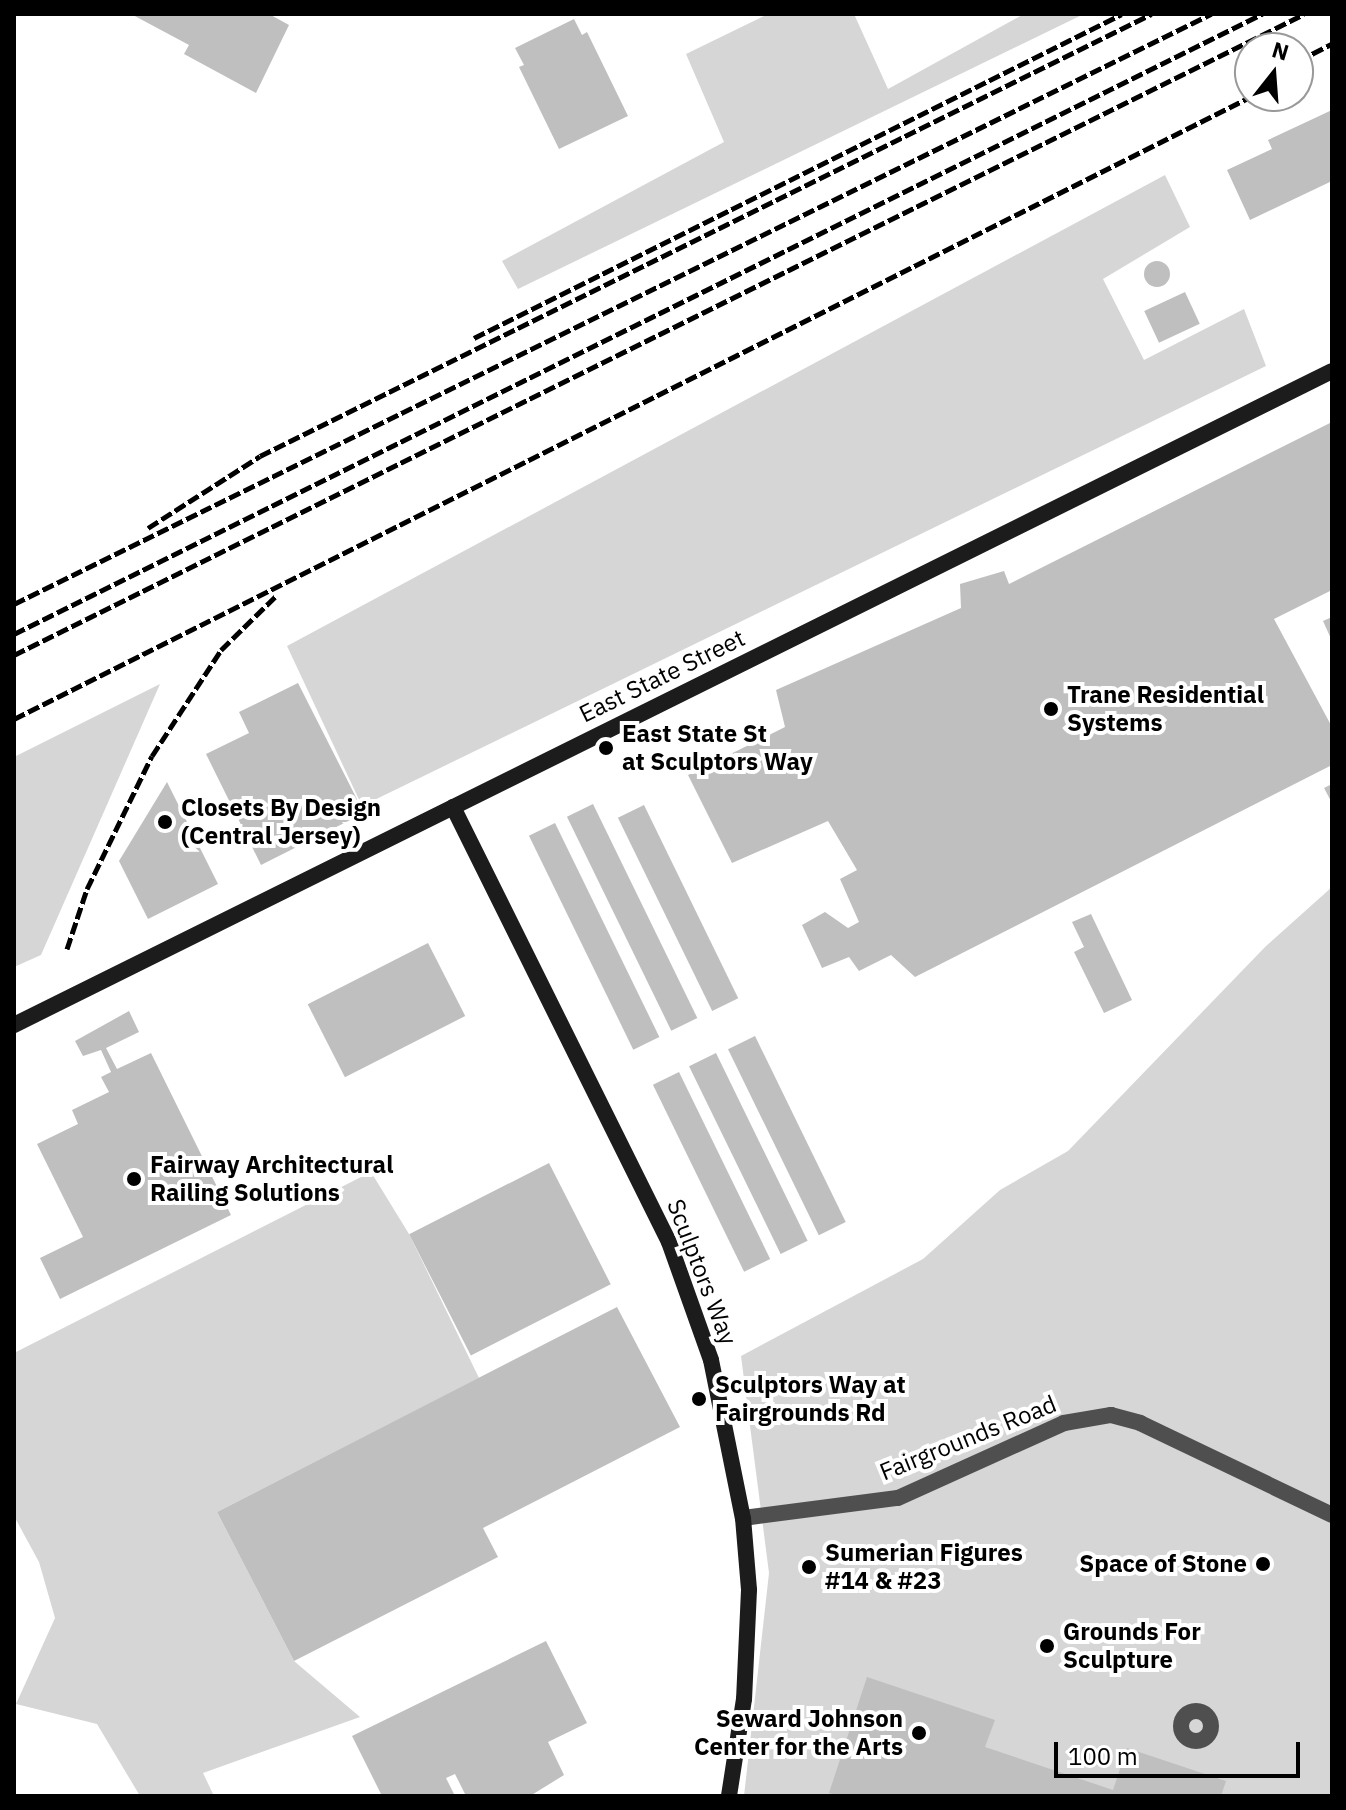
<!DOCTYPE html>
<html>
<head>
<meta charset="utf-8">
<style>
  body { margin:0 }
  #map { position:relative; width:1346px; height:1810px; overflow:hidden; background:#fff; font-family:"IBM Plex Sans",sans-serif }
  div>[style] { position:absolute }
  .green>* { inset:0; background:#d6d6d6 }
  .building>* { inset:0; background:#bfbfbf; transform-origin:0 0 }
  .round { border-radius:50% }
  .street>* { height:16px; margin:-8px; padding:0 8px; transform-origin:8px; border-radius:8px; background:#4f4f4f }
  .street>.ring { margin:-8px; padding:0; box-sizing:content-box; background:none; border:16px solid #4f4f4f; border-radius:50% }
  .secondary>* { height:16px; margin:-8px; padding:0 8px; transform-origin:8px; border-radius:8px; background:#1c1c1c }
  .rail>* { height:5px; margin-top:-2.5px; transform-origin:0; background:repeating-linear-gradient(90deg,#000 0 12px,transparent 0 16px) }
  .dots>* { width:22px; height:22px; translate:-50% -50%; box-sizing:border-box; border:4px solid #fff; border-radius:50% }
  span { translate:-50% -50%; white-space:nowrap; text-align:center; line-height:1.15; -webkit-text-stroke:8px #fff; paint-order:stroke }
  .street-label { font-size:24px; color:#000 }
  .poi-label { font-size:24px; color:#000; font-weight:700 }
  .left { translate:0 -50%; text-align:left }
  .right { translate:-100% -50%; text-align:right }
  .frame { position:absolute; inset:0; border:16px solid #000; pointer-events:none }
  .north { position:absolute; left:1234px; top:32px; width:80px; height:80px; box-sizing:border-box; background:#fff; border:2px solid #999; border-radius:50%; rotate:17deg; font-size:22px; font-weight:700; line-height:32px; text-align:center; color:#000 }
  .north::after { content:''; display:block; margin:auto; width:28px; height:36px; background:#000; clip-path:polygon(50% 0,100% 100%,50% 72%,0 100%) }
  .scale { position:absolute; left:1054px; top:1742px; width:246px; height:36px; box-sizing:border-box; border:4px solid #000; border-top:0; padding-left:10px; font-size:24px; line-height:28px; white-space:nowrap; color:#000; -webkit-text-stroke:6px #fff; paint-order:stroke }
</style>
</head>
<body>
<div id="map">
  <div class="green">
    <div style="clip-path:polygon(768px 14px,854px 14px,888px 89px,1024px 14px,1084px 14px,518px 289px,502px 261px,724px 142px,686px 54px)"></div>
    <div style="clip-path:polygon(1165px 175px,1190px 227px,1103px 279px,1144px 360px,1244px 309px,1266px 366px,362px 806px,287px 646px)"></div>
    <div style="clip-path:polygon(160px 684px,41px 955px,14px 967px,14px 757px)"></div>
    <div style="clip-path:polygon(1332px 887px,1332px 1796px,744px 1796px,769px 1573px,741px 1356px,923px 1259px,1000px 1190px,1068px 1151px,1266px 946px)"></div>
    <div style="clip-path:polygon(371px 1172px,409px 1234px,479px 1378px,217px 1512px,294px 1661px,360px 1717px,203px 1773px,214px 1796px,140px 1796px,97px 1724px,16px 1704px,55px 1618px,39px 1562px,14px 1516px,14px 1353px)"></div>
  </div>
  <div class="building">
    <div style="clip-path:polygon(131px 14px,269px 14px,289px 25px,256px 93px,184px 54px,189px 45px)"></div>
    <div style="clip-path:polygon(574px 19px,582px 35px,587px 32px,628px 116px,559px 149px,519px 67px,524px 65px,515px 48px)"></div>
    <div style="clip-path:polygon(1332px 110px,1332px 181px,1250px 220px,1227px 170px,1272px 149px,1268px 140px)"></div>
    <div class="round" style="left:1144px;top:261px;width:26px;height:26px"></div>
    <div style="left:1185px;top:292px;width:35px;height:45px;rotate:65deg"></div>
    <div style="clip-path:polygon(1332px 422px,1332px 590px,1274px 619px,1332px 727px,1332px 765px,915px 977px,891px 955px,859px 971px,849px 957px,822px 968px,802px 925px,825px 912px,848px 928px,859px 922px,840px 879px,857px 870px,828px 821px,732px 863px,688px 775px,785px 727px,776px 690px,961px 608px,960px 584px,1004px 571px,1009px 584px)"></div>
    <div style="clip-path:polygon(1332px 617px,1332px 641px,1323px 621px)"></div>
    <div style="clip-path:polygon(298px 683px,364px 813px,261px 865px,206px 754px,249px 733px,239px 712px)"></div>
    <div style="clip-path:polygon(167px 782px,218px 884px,148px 919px,119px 861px)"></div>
    <div style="clip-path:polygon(1332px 784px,1332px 803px,1324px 788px)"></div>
    <div style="left:593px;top:804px;width:238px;height:29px;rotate:64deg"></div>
    <div style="left:644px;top:805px;width:215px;height:29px;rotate:64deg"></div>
    <div style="left:555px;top:823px;width:238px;height:29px;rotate:64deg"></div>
    <div style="clip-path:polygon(1091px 914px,1132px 1000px,1104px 1013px,1074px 952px,1084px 947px,1072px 922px)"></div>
    <div style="left:428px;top:943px;width:82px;height:135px;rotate:63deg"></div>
    <div style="clip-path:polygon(129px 1011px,139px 1032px,106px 1048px,117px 1069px,151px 1053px,231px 1215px,60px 1299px,40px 1258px,83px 1237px,37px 1144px,78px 1124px,72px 1110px,109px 1092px,101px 1077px,111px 1072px,101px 1050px,83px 1056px,75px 1041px)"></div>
    <div style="left:755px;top:1036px;width:207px;height:30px;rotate:64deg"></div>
    <div style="left:716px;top:1053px;width:209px;height:30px;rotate:64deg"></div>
    <div style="left:679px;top:1072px;width:208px;height:29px;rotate:64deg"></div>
    <div style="left:549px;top:1163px;width:136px;height:157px;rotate:63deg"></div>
    <div style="clip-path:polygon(617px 1307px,680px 1427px,483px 1528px,498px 1557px,294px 1661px,217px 1512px)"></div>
    <div style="clip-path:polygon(546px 1641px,587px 1723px,548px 1742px,564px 1775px,530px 1796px,466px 1796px,455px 1774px,446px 1778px,455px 1796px,382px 1796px,352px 1736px)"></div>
    <div style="clip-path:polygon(867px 1677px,995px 1720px,985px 1747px,1113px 1790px,1127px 1748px,1226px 1781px,1221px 1796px,838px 1796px,829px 1793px)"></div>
  </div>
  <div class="street">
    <div style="left:743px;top:1518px;width:156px;rotate:-7.4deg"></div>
    <div style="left:898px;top:1498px;width:182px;rotate:-24.3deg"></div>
    <div style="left:1064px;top:1423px;width:48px;rotate:-9.7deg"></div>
    <div style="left:1111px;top:1415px;width:30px;rotate:15deg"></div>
    <div style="left:1140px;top:1423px;width:213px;rotate:25.6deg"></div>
    <div class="ring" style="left:1181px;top:1711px;width:14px;height:14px"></div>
  </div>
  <div class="secondary">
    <div style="left:453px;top:807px;width:486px;rotate:63.6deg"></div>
    <div style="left:669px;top:1242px;width:125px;rotate:70.4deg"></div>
    <div style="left:711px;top:1360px;width:161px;rotate:78.6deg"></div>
    <div style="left:743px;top:1518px;width:72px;rotate:85.2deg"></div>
    <div style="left:749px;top:1590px;width:109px;rotate:92.6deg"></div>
    <div style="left:744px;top:1699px;width:98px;rotate:98.8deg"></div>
    <div style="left:14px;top:1025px;width:1471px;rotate:-26.39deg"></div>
  </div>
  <div class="rail">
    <div style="left:1298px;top:61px;width:38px;rotate:-27deg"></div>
    <div style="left:474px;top:338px;width:724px;rotate:-26.57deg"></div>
    <div style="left:148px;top:528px;width:133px;rotate:-32.7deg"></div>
    <div style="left:260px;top:456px;width:995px;rotate:-26.38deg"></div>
    <div style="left:14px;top:604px;width:1335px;rotate:-26.24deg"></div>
    <div style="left:14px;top:634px;width:1394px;rotate:-26.42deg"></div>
    <div style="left:14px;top:655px;width:1440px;rotate:-26.42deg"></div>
    <div style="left:14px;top:719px;width:1386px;rotate:-26.71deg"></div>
    <div style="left:67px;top:949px;width:63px;rotate:-71.6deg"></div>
    <div style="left:87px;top:889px;width:148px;rotate:-64deg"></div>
    <div style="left:152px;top:756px;width:126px;rotate:-56.9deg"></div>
    <div style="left:221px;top:650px;width:77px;rotate:-44.5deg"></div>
  </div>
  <div class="dots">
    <div style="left:1051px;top:709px;background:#000"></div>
    <div style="left:606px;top:748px;background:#000"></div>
    <div style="left:165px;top:822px;background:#000"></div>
    <div style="left:134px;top:1179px;background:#000"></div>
    <div style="left:699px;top:1399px;background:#000"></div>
    <div style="left:1263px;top:1564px;background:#000"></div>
    <div style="left:809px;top:1567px;background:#000"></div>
    <div style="left:1047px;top:1646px;background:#000"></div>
    <div style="left:919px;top:1733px;background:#000"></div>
  </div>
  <div class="street-label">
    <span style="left:662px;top:676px;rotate:-26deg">East State Street</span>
    <span style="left:702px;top:1272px;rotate:69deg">Sculptors Way</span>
    <span style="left:968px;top:1438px;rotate:-22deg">Fairgrounds Road</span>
  </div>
  <div class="poi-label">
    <span class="left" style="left:1067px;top:709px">Trane Residential<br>Systems</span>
    <span class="left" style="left:622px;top:748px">East State St<br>at Sculptors Way</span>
    <span class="left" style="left:181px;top:822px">Closets By Design<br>(Central Jersey)</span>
    <span class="left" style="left:150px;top:1179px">Fairway Architectural<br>Railing Solutions</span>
    <span class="left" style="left:715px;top:1399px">Sculptors Way at<br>Fairgrounds Rd</span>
    <span class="left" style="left:825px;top:1567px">Sumerian Figures<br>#14 &amp; #23</span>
    <span class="right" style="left:1247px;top:1564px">Space of Stone</span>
    <span class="left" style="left:1063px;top:1646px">Grounds For<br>Sculpture</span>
    <span class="right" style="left:903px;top:1733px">Seward Johnson<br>Center for the Arts</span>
  </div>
  <div class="frame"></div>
  <div class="north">N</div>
  <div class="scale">100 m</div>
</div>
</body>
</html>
